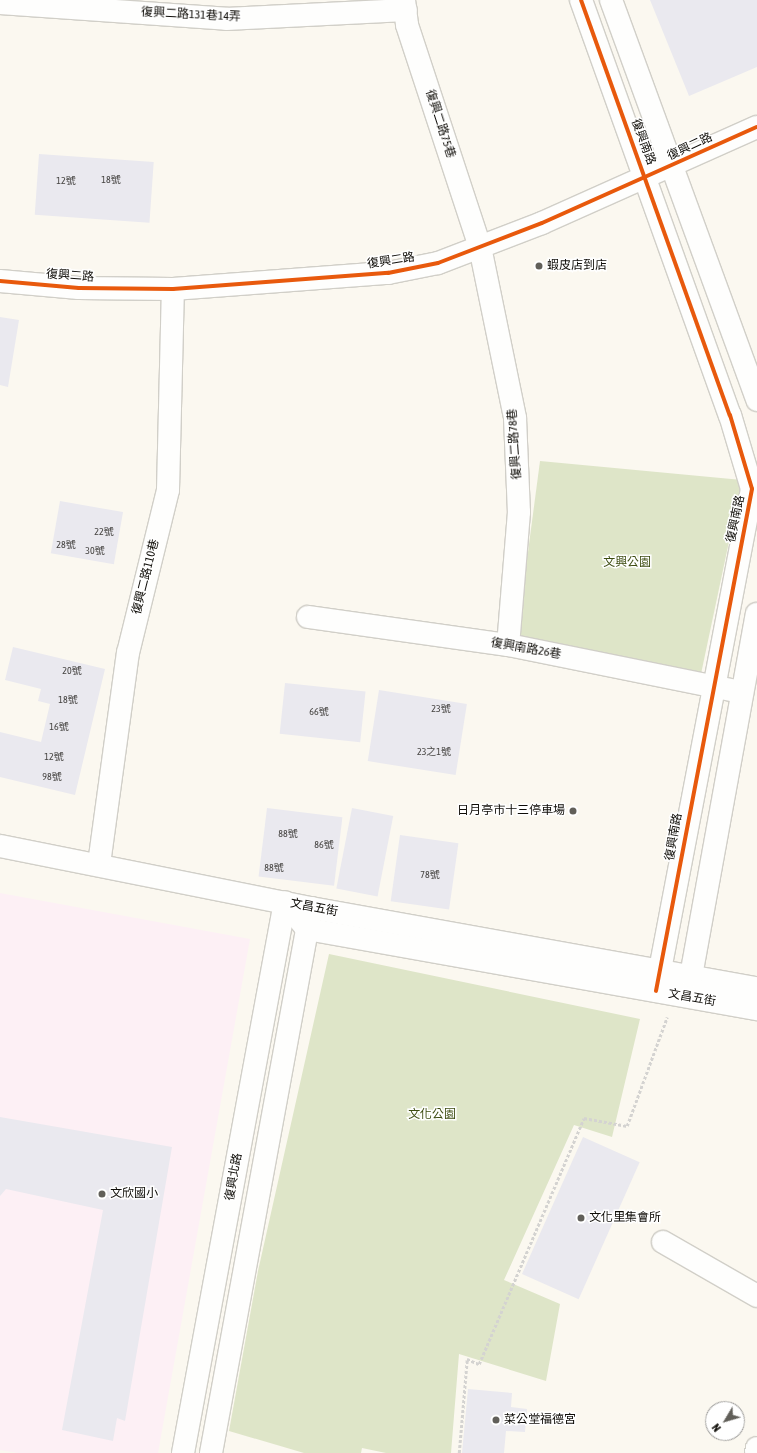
<!DOCTYPE html>
<html>
<head>
<meta charset="utf-8">
<style>
  body { margin:0 }
  #map { position:relative; width:757px; height:1453px; overflow:hidden; background:#fbf8f0; font-family:"Asap Condensed","Noto Sans TC",sans-serif }
  div>[style] { position:absolute }
  .education>* { inset:0; background:#fdf0f5 }
  .green>* { inset:0; background:#dee5c8 }
  .building>* { inset:0; background:#eae9ef; transform-origin:0 0 }
  .path>* { height:2.5px; margin-top:-1.25px; transform-origin:0; background:repeating-linear-gradient(90deg,#d4d3d1 0 3px,transparent 0 5px) }
  .roads { filter:drop-shadow(1px 0 #d1cfc8) drop-shadow(-1px 0 #d1cfc8) drop-shadow(0 1px #d1cfc8) drop-shadow(0 -1px #d1cfc8) }
  .minor>* { height:22px; margin:-11px; padding:0 11px; transform-origin:11px; border-radius:11px; background:#fefefd }
  .cycleway>* { height:4px; margin:-2px; padding:0 2px; transform-origin:2px; border-radius:2px; background:#e8590c }
  .dots>* { width:11px; height:11px; translate:-50% -50%; box-sizing:border-box; border:2px solid #fff; border-radius:50% }
  span { translate:-50% -50%; white-space:nowrap; text-align:center; line-height:1.15; -webkit-text-stroke:3px #fff; paint-order:stroke }
  .number-label { font-size:10px; color:#454341 }
  .number-label span { -webkit-text-stroke-width:0 }
  .street-label { font-size:12px; color:#0e0c07 }
  .poi-label { font-size:12px; color:#0e0c07 }
  .left { translate:0 -50%; text-align:left }
  .right { translate:-100% -50%; text-align:right }
  .park-label { font-size:12px; color:#3d4c11 }
  .north { position:absolute; left:705px; top:1401px; width:40px; height:40px; box-sizing:border-box; background:#fff; border:1px solid #9f9e9c; border-radius:50%; rotate:232deg; font-size:11px; font-weight:700; line-height:16px; text-align:center; color:#0e0c07 }
  .north::after { content:''; display:block; margin:auto; width:14px; height:18px; background:#615f59; clip-path:polygon(50% 0,100% 100%,50% 72%,0 100%) }
</style>
</head>
<body>
<div id="map">
  <div class="education">
    <div style="clip-path:polygon(0 893px,250px 939px,158px 1453px,18px 1453px,0 1450px)"></div>
  </div>
  <div class="green">
    <div style="clip-path:polygon(540px 461px,742px 480px,701px 674px,517px 635px)"></div>
    <div style="clip-path:polygon(329px 954px,640px 1019px,612px 1137px,574px 1125px,504px 1280px,560px 1304px,546px 1381px,459px 1354px,451px 1453px,386px 1453px,362px 1448px,361px 1453px,304px 1453px,229px 1431px,258px 1271px)"></div>
  </div>
  <div class="building">
    <div style="clip-path:polygon(650px 0,757px 0,757px 67px,689px 96px)"></div>
    <div style="left:39px;top:154px;width:115px;height:61px;rotate:4deg"></div>
    <div style="clip-path:polygon(0 317px,19px 320px,8px 387px,0 385px)"></div>
    <div style="left:60px;top:501px;width:64px;height:53px;rotate:10deg"></div>
    <div style="clip-path:polygon(13px 647px,105px 669px,75px 795px,0 777px,0 732px,41px 742px,50px 704px,38px 701px,41px 689px,5px 680px)"></div>
    <div style="left:285px;top:683px;width:81px;height:51px;rotate:6deg"></div>
    <div style="left:379px;top:690px;width:89px;height:72px;rotate:9deg"></div>
    <div style="left:267px;top:808px;width:76px;height:69px;rotate:7deg"></div>
    <div style="left:352px;top:808px;width:42px;height:82px;rotate:11deg"></div>
    <div style="left:400px;top:835px;width:59px;height:67px;rotate:8deg"></div>
    <div style="clip-path:polygon(0 1117px,172px 1147px,125px 1421px,117px 1418px,113px 1441px,62px 1430px,103px 1210px,6px 1189px,0 1196px)"></div>
    <div style="left:583px;top:1137px;width:62px;height:150px;rotate:24deg"></div>
    <div style="clip-path:polygon(468px 1389px,512px 1393px,511px 1407px,527px 1409px,525px 1432px,506px 1431px,504px 1453px,462px 1453px)"></div>
  </div>
  <div class="path">
    <div style="left:459px;top:1453px;width:94px;rotate:-85.1deg"></div>
    <div style="left:467px;top:1359px;width:13px;rotate:23deg"></div>
    <div style="left:479px;top:1364px;width:267px;rotate:-66.9deg"></div>
    <div style="left:584px;top:1118px;width:44px;rotate:10.5deg"></div>
    <div style="left:627px;top:1126px;width:116px;rotate:-69.8deg"></div>
  </div>
  <div class="roads">
    <div class="minor">
      <div style="left:404px;top:0;width:25px;rotate:83deg"></div>
      <div style="left:407px;top:25px;width:234px;rotate:71.8deg"></div>
      <div style="left:480px;top:247px;width:175px;rotate:78.4deg"></div>
      <div style="left:515px;top:418px;width:94px;rotate:87.6deg"></div>
      <div style="left:519px;top:512px;width:133px;rotate:94.7deg"></div>
      <div style="left:581px;top:0;width:441px;rotate:70.3deg"></div>
      <div style="left:730px;top:415px;width:77px;rotate:73.4deg"></div>
      <div style="left:752px;top:489px;width:511px;rotate:100.83deg"></div>
      <div style="left:611px;top:0;width:426px;rotate:69.9deg"></div>
      <div style="left:0;top:3px;width:227px;rotate:4deg"></div>
      <div style="left:226px;top:19px;width:180px;rotate:-2.9deg"></div>
      <div style="left:0;top:281px;width:79px;rotate:5.1deg"></div>
      <div style="left:79px;top:288px;width:94px;rotate:0.6deg"></div>
      <div style="left:173px;top:289px;width:216px;rotate:-4.3deg"></div>
      <div style="left:388px;top:273px;width:51px;rotate:-11.3deg"></div>
      <div style="left:438px;top:263px;width:111px;rotate:-21deg"></div>
      <div style="left:542px;top:223px;width:235px;rotate:-24.1deg"></div>
      <div style="left:308px;top:617px;width:202px;rotate:8deg"></div>
      <div style="left:508px;top:645px;width:238px;rotate:11.4deg"></div>
      <div style="left:0;top:846px;width:317px;rotate:11.3deg"></div>
      <div style="left:311px;top:908px;width:453px;rotate:10.2deg"></div>
      <div style="left:99px;top:864px;width:213px;rotate:-82.2deg"></div>
      <div style="left:128px;top:653px;width:168px;rotate:-76.2deg"></div>
      <div style="left:168px;top:490px;width:201px;rotate:-88.6deg"></div>
      <div style="left:298px;top:918px;width:14px;rotate:51deg"></div>
      <div style="left:307px;top:929px;width:457px;rotate:10.1deg"></div>
      <div style="left:684px;top:989px;width:15px;rotate:-62deg"></div>
      <div style="left:691px;top:976px;width:368px;rotate:-79.7deg"></div>
      <div style="left:663px;top:1242px;width:108px;rotate:29.9deg"></div>
      <div style="left:183px;top:1453px;width:560px;rotate:-79.51deg"></div>
      <div style="left:211px;top:1453px;width:554px;rotate:-79.6deg"></div>
      <div style="left:756px;top:1453px;width:5px;rotate:-79deg"></div>
    </div>
  </div>
  <div class="cycleway">
    <div style="left:581px;top:0;width:441px;rotate:70.3deg"></div>
    <div style="left:730px;top:415px;width:77px;rotate:73.4deg"></div>
    <div style="left:752px;top:489px;width:511px;rotate:100.83deg"></div>
    <div style="left:0;top:281px;width:79px;rotate:5.1deg"></div>
    <div style="left:79px;top:288px;width:94px;rotate:0.6deg"></div>
    <div style="left:173px;top:289px;width:216px;rotate:-4.3deg"></div>
    <div style="left:388px;top:273px;width:51px;rotate:-11.3deg"></div>
    <div style="left:438px;top:263px;width:111px;rotate:-21deg"></div>
    <div style="left:542px;top:223px;width:235px;rotate:-24.1deg"></div>
  </div>
  <div class="dots">
    <div style="left:539px;top:266px;background:#615f59"></div>
    <div style="left:573px;top:811px;background:#615f59"></div>
    <div style="left:102px;top:1194px;background:#615f59"></div>
    <div style="left:581px;top:1218px;background:#615f59"></div>
    <div style="left:496px;top:1420px;background:#615f59"></div>
  </div>
  <div class="number-label">
    <span style="left:111px;top:180px">18號</span>
    <span style="left:66px;top:181px">12號</span>
    <span style="left:104px;top:532px">22號</span>
    <span style="left:66px;top:545px">28號</span>
    <span style="left:95px;top:551px">30號</span>
    <span style="left:72px;top:671px">20號</span>
    <span style="left:68px;top:700px">18號</span>
    <span style="left:441px;top:709px">23號</span>
    <span style="left:319px;top:712px">66號</span>
    <span style="left:59px;top:727px">16號</span>
    <span style="left:434px;top:752px">23之1號</span>
    <span style="left:54px;top:757px">12號</span>
    <span style="left:52px;top:777px">98號</span>
    <span style="left:288px;top:834px">88號</span>
    <span style="left:324px;top:845px">86號</span>
    <span style="left:274px;top:868px">88號</span>
    <span style="left:430px;top:875px">78號</span>
  </div>
  <div class="street-label">
    <span style="left:191px;top:15px;rotate:3deg">復興二路131巷14弄</span>
    <span style="left:440px;top:124px;rotate:72deg">復興二路75巷</span>
    <span style="left:643px;top:142px;rotate:70deg">復興南路</span>
    <span style="left:690px;top:147px;rotate:-25deg">復興二路</span>
    <span style="left:391px;top:261px;rotate:-9deg">復興二路</span>
    <span style="left:70px;top:276px;rotate:4deg">復興二路</span>
    <span style="left:515px;top:444px;rotate:-94deg">復興二路78巷</span>
    <span style="left:736px;top:519px;rotate:-78deg">復興南路</span>
    <span style="left:146px;top:577px;rotate:-76deg">復興二路110巷</span>
    <span style="left:526px;top:649px;rotate:10deg">復興南路26巷</span>
    <span style="left:674px;top:837px;rotate:-80deg">復興南路</span>
    <span style="left:314px;top:908px;rotate:11deg">文昌五街</span>
    <span style="left:692px;top:998px;rotate:10deg">文昌五街</span>
    <span style="left:234px;top:1177px;rotate:-80deg">復興北路</span>
  </div>
  <div class="poi-label">
    <span class="left" style="left:547px;top:266px">蝦皮店到店</span>
    <span class="right" style="left:565px;top:811px">日月亭市十三停車場</span>
    <span class="left" style="left:110px;top:1194px">文欣國小</span>
    <span class="left" style="left:589px;top:1218px">文化里集會所</span>
    <span class="left" style="left:504px;top:1420px">菜公堂福德宮</span>
  </div>
  <div class="park-label">
    <span style="left:627px;top:563px">文興公園</span>
    <span style="left:432px;top:1115px">文化公園</span>
  </div>
  <div class="north">N</div>
</div>
</body>
</html>
